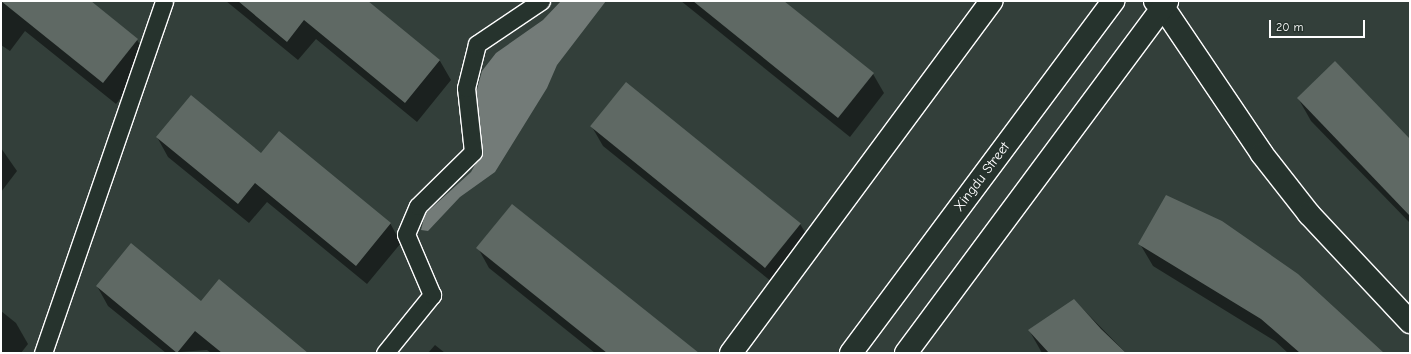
<!DOCTYPE html>
<html>
<head>
<meta charset="utf-8">
<style>
  body { margin:0 }
  #map { position:relative; width:1411px; height:354px; overflow:hidden; background:#333f3a; font-family:"Comic Neue",sans-serif }
  div>[style] { position:absolute }
  .water>* { inset:0; background:#737b78 }
  .shadow>* { inset:0; background:#0007 }
  .building>* { inset:0; background:#5f6964; transform-origin:0 0 }
  .roads { filter:drop-shadow(1px 0 #fff) drop-shadow(-1px 0 #fff) drop-shadow(0 1px #fff) drop-shadow(0 -1px #fff) }
  .service>* { height:17px; margin:-8.5px; padding:0 8.5px; transform-origin:8.5px; border-radius:8.5px; background:#26332d }
  .minor>* { height:22px; margin:-11px; padding:0 11px; transform-origin:11px; border-radius:11px; background:#26332d }
  .secondary>* { height:22px; margin:-11px; padding:0 11px; transform-origin:11px; border-radius:11px; background:#26332d }
  span { translate:-50% -50%; white-space:nowrap; text-align:center; line-height:1.15; -webkit-text-stroke:3px #26332d; paint-order:stroke }
  .street-label { font-size:14px; color:#fff }
  .frame { position:absolute; inset:0; border:2px solid #fff; pointer-events:none }
  .scale { position:absolute; left:1269px; top:20px; width:96px; height:18px; box-sizing:border-box; border:2px solid #fff; border-top:0; padding-left:5px; font-size:12px; line-height:14px; white-space:nowrap; color:#fff; -webkit-text-stroke:3px #26332d; paint-order:stroke }
</style>
</head>
<body>
<div id="map">
  <div class="water">
    <div style="clip-path:polygon(561px 1px,606px 1px,557px 65px,547px 88px,495px 172px,460px 197px,428px 231px,421px 230px,425px 214px,471px 172px,483px 151px,475px 97px,482px 71px,496px 53px,543px 20px)"></div>
  </div>
  <div class="shadow">
    <div style="clip-path:polygon(1px 1px,89px 1px,137px 40px,150px 61px,116px 104px,25px 31px,10px 51px,1px 45px)"></div>
    <div style="clip-path:polygon(226px 1px,367px 1px,440px 61px,451px 80px,417px 122px,316px 39px,298px 60px)"></div>
    <div style="clip-path:polygon(681px 1px,782px 1px,873px 74px,884px 93px,850px 137px)"></div>
    <div style="clip-path:polygon(1298px 98px,1410px 141px,1410px 223px,1311px 121px)"></div>
    <div style="clip-path:polygon(592px 127px,800px 224px,812px 243px,777px 286px,603px 146px)"></div>
    <div style="clip-path:polygon(157px 137px,262px 154px,390px 223px,401px 243px,367px 284px,267px 202px,249px 223px,168px 157px)"></div>
    <div style="clip-path:polygon(1px 148px,17px 171px,1px 192px)"></div>
    <div style="clip-path:polygon(1140px 244px,1379px 353px,1288px 353px,1275px 341px,1153px 266px)"></div>
    <div style="clip-path:polygon(478px 248px,692px 353px,595px 353px,489px 268px)"></div>
    <div style="clip-path:polygon(97px 286px,201px 302px,307px 353px,211px 353px,207px 350px,166px 353px,108px 306px)"></div>
    <div style="clip-path:polygon(1074px 300px,1126px 353px,1042px 353px,1029px 330px)"></div>
    <div style="clip-path:polygon(1px 311px,16px 323px,28px 344px,21px 353px,1px 353px)"></div>
    <div style="clip-path:polygon(435px 345px,445px 353px,428px 353px)"></div>
  </div>
  <div class="building">
    <div style="clip-path:polygon(1px 1px,91px 1px,138px 39px,103px 83px)"></div>
    <div style="clip-path:polygon(238px 1px,368px 1px,440px 60px,405px 103px,304px 20px,287px 42px)"></div>
    <div style="clip-path:polygon(693px 1px,784px 1px,874px 73px,838px 118px)"></div>
    <div style="clip-path:polygon(1335px 61px,1410px 139px,1410px 216px,1297px 98px)"></div>
    <div style="left:626px;top:82px;width:225px;height:57px;rotate:39deg"></div>
    <div style="clip-path:polygon(191px 95px,261px 153px,279px 131px,391px 223px,356px 266px,255px 183px,238px 204px,156px 137px)"></div>
    <div style="clip-path:polygon(1166px 195px,1222px 221px,1298px 274px,1384px 353px,1300px 353px,1261px 319px,1138px 244px)"></div>
    <div style="clip-path:polygon(512px 204px,699px 353px,607px 353px,476px 248px)"></div>
    <div style="clip-path:polygon(131px 243px,201px 301px,219px 279px,308px 353px,222px 353px,195px 331px,177px 353px,96px 286px)"></div>
    <div style="clip-path:polygon(1074px 299px,1101px 329px,1126px 353px,1049px 353px,1028px 330px)"></div>
  </div>
  <div class="roads">
    <div class="service">
      <div style="left:43px;top:353px;width:372px;rotate:-71deg"></div>
      <div style="left:385px;top:353px;width:75px;rotate:-51deg"></div>
      <div style="left:432px;top:295px;width:66px;rotate:-113.1deg"></div>
      <div style="left:406px;top:234px;width:30px;rotate:-67deg"></div>
      <div style="left:418px;top:206px;width:77px;rotate:-44.5deg"></div>
      <div style="left:473px;top:152px;width:64px;rotate:-96.2deg"></div>
      <div style="left:466px;top:88px;width:45px;rotate:-76deg"></div>
      <div style="left:477px;top:44px;width:77px;rotate:-33.9deg"></div>
    </div>
    <div class="minor">
      <div style="left:1155px;top:1px;width:10px;rotate:37deg"></div>
      <div style="left:1163px;top:7px;width:177px;rotate:56deg"></div>
      <div style="left:1262px;top:154px;width:76px;rotate:51.9deg"></div>
      <div style="left:1309px;top:214px;width:148px;rotate:46.9deg"></div>
      <div style="left:731px;top:353px;width:438px;rotate:-53.5deg"></div>
    </div>
    <div class="secondary">
      <div style="left:851px;top:353px;width:439px;rotate:-53.3deg"></div>
      <div style="left:906px;top:353px;width:438px;rotate:-53.4deg"></div>
    </div>
  </div>
  <div class="street-label">
    <span style="left:982px;top:177px;rotate:-53deg">Xingdu Street</span>
  </div>
  <div class="frame"></div>
  <div class="scale">20 m</div>
</div>
</body>
</html>
